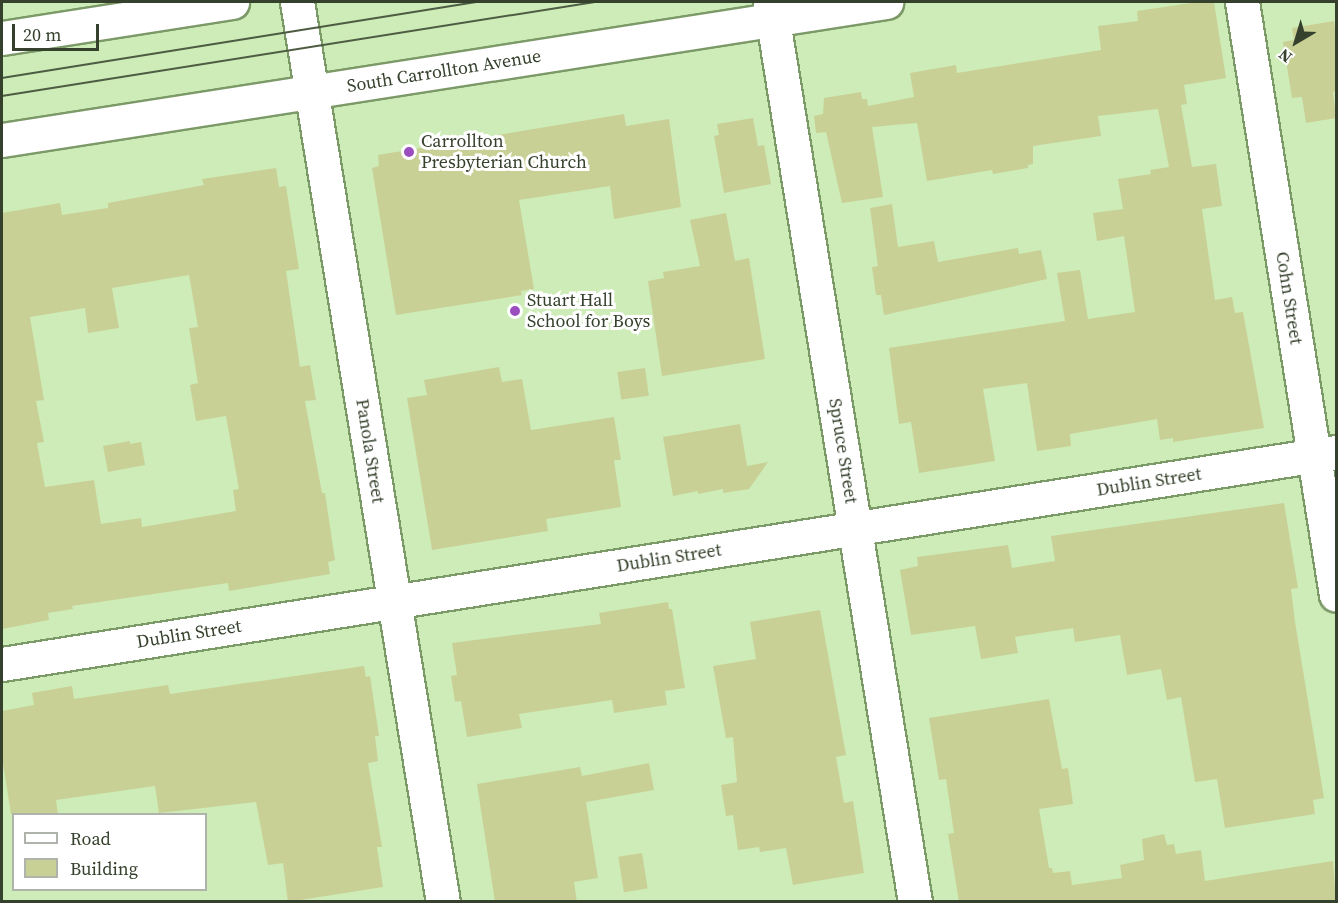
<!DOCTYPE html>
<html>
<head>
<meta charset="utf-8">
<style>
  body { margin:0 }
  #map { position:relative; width:1338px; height:903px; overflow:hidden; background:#cdecb8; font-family:"Source Serif 4",serif }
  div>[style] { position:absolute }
  .building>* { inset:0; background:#c9d096; transform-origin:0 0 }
  .roads { filter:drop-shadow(2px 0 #7c9968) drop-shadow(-2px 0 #7c9968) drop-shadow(0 2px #7c9968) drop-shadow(0 -2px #7c9968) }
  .street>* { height:33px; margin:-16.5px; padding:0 16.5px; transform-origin:16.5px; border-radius:16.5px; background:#fff }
  .secondary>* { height:33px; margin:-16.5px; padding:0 16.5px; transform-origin:16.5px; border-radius:16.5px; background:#fff }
  .tram>* { height:1.5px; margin:-0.75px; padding:0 0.75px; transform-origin:0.75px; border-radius:0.75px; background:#4d5c42 }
  .dots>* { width:16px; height:16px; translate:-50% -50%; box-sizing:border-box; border:3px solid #fff; border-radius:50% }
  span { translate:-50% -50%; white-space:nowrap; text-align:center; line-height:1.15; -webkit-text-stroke:6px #fff; paint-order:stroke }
  .street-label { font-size:18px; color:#35412c }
  .poi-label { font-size:18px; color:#35412c }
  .left { translate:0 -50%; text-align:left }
  .frame { position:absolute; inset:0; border:3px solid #35412c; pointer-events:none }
  .legend { position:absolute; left:12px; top:813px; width:195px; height:78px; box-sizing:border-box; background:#fff; border:2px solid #aeb3ab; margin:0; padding:8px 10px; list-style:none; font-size:18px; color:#35412c }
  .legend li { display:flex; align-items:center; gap:12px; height:30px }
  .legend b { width:30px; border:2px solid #aeb3ab }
  .north { position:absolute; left:1266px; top:12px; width:60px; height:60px; -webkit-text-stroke:4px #fff; paint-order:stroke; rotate:218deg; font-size:16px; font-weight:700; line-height:24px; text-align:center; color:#35412c }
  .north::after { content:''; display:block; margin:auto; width:21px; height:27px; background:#35412c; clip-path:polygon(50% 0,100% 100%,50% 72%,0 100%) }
  .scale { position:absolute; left:12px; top:24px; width:87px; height:27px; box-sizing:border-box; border:3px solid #35412c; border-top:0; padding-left:8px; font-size:18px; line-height:21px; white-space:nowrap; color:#35412c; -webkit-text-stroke:4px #fff; paint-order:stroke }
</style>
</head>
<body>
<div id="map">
  <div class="building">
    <div style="clip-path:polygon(1198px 2px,1214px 2px,1226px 78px,1184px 85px,1187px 104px,1181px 105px,1192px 167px,1216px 164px,1222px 206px,1202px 209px,1215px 300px,1232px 297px,1235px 313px,1243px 312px,1264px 428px,1173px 442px,1173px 438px,1160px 440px,1157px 419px,1070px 434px,1071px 446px,1037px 451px,1027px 383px,983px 389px,995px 461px,919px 473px,911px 422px,899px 424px,889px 348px,1065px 321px,1057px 273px,1080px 270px,1088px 319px,1135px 312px,1124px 236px,1097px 241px,1093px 213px,1123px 209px,1118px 179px,1151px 174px,1150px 170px,1169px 167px,1158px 109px,1098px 116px,1101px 136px,1033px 146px,1033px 164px,1028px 165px,1028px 168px,993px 174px,992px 170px,927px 181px,917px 123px,872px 127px,883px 197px,842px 203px,826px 132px,816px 133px,814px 116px,823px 114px,824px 98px,861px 92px,862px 99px,867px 99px,868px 106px,914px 97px,910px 73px,956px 65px,957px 73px,1101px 50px,1098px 26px,1138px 21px,1137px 11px)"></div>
    <div style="clip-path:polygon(1334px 21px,1336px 36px,1336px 91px,1333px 92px,1336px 118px,1306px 123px,1302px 97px,1292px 98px,1283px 42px,1294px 40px,1292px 28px)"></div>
    <div style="clip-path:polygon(624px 114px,626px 126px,669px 119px,681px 207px,614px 219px,610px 186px,519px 200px,534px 289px,521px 291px,522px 295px,396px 315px,372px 168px,379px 166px,378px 155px)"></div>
    <div style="clip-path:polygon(753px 118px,758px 146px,764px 145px,771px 184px,724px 193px,714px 136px,719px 135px,717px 124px)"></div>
    <div style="clip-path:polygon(evenodd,276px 168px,279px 187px,286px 186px,299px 269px,286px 271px,300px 367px,310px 365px,316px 400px,305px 401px,322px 493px,325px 493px,335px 560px,328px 562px,330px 574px,229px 591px,228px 583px,72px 606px,73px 609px,48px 613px,49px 620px,2px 629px,2px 213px,60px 203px,62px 215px,108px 208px,108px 203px,204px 185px,202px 179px,276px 168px,189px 275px,198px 327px,189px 328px,198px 383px,190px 385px,196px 421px,226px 416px,239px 489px,233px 490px,236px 511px,142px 527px,141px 518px,101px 524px,94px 480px,45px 487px,37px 443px,44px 442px,36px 401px,44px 400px,30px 317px,85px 308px,88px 333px,119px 328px,112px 288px,189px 275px)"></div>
    <div style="clip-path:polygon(892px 204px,898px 247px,934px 241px,938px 262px,1018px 248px,1019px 254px,1041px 250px,1047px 279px,884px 315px,881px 295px,876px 295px,872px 267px,878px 266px,870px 208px)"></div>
    <div style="clip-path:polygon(726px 213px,735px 261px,749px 258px,765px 359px,662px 376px,648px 281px,664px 278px,663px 272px,700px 266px,690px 220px)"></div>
    <div style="clip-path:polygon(499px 367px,502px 382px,522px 379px,531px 430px,614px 417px,621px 460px,614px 460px,621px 507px,546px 519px,548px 531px,432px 550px,407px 398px,427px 395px,424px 380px)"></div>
    <div style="left:645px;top:368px;width:28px;height:28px;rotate:82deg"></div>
    <div style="clip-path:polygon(740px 424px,747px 466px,768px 462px,749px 489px,723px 493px,723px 489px,698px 494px,698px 491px,673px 496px,663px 437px)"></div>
    <div style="clip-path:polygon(130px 441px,130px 444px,141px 442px,145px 465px,108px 472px,103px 446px)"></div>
    <div style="clip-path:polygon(1284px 503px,1298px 588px,1291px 589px,1295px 622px,1324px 798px,1313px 800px,1315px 814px,1225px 828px,1217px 779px,1195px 782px,1181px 697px,1167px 700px,1161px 669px,1127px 675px,1120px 635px,1075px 642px,1073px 628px,1015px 637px,1018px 653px,981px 659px,975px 626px,911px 635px,900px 570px,918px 566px,917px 557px,1008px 545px,1012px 568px,1055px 561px,1051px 536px)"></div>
    <div style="clip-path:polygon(668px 602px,669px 609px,672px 609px,685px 688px,665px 691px,667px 705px,614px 713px,612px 700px,519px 714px,522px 728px,467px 737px,461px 701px,455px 702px,451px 676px,457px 675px,452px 643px,601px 624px,599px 613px)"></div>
    <div style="clip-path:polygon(820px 610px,846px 755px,836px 757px,844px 803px,853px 801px,864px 873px,793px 885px,786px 848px,760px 852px,759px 847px,738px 850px,733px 815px,726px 816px,721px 785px,737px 782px,733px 737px,726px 738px,713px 666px,756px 659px,750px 622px)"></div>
    <div style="clip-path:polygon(364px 666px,366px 677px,370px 676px,379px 736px,375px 736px,378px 761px,368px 763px,382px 847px,377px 847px,383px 887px,288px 902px,283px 863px,268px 865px,256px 802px,159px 813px,155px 786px,56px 800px,58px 814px,11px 814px,2px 757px,2px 711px,34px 705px,32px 693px,72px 686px,74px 699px,168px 685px,170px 694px)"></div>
    <div style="clip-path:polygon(1049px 699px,1062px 769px,1068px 768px,1073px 804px,1039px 809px,1049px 868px,1052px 868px,1053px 873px,1070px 871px,1072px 885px,1122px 878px,1120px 865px,1144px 860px,1142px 839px,1164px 834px,1167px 845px,1174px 844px,1176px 854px,1201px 850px,1205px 881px,1333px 861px,1336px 902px,959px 902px,948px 834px,954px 833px,946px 779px,939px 780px,929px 718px)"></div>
    <div style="clip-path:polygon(649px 763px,654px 790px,586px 802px,598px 878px,574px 882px,577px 902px,495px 902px,477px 784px,580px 767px,582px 776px)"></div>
    <div style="left:642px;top:853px;width:36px;height:24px;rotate:81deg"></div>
  </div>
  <div class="roads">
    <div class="street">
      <div style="left:297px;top:2px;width:912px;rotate:80.79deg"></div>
      <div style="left:770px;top:2px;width:912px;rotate:80.85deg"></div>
      <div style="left:1242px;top:2px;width:600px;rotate:80.99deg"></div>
      <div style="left:2px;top:664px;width:1351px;rotate:-9.03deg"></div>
    </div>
    <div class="secondary">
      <div style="left:2px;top:38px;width:233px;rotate:-8.9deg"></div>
      <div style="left:2px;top:140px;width:895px;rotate:-8.87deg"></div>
    </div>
  </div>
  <div class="tram">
    <div style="left:2px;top:78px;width:483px;rotate:-9.1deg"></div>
    <div style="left:2px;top:96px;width:600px;rotate:-9.01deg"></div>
  </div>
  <div class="dots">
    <div style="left:409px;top:152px;background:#9b4ebf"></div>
    <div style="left:515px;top:311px;background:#9b4ebf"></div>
  </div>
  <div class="street-label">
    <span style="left:444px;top:71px;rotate:-9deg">South Carrollton Avenue</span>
    <span style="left:1289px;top:298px;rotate:81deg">Cohn Street</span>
    <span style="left:370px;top:451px;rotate:81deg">Panola Street</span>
    <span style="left:843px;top:451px;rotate:81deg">Spruce Street</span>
    <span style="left:1149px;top:482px;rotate:-9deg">Dublin Street</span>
    <span style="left:669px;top:558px;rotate:-9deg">Dublin Street</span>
    <span style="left:189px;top:634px;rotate:-9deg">Dublin Street</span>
  </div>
  <div class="poi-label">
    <span class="left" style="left:421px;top:152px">Carrollton<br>Presbyterian Church</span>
    <span class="left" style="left:527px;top:311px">Stuart Hall<br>School for Boys</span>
  </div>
  <div class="frame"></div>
  <ul class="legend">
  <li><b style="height:8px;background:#fff"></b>Road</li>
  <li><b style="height:16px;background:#c9d096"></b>Building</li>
  </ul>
  <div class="north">N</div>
  <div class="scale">20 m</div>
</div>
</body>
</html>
